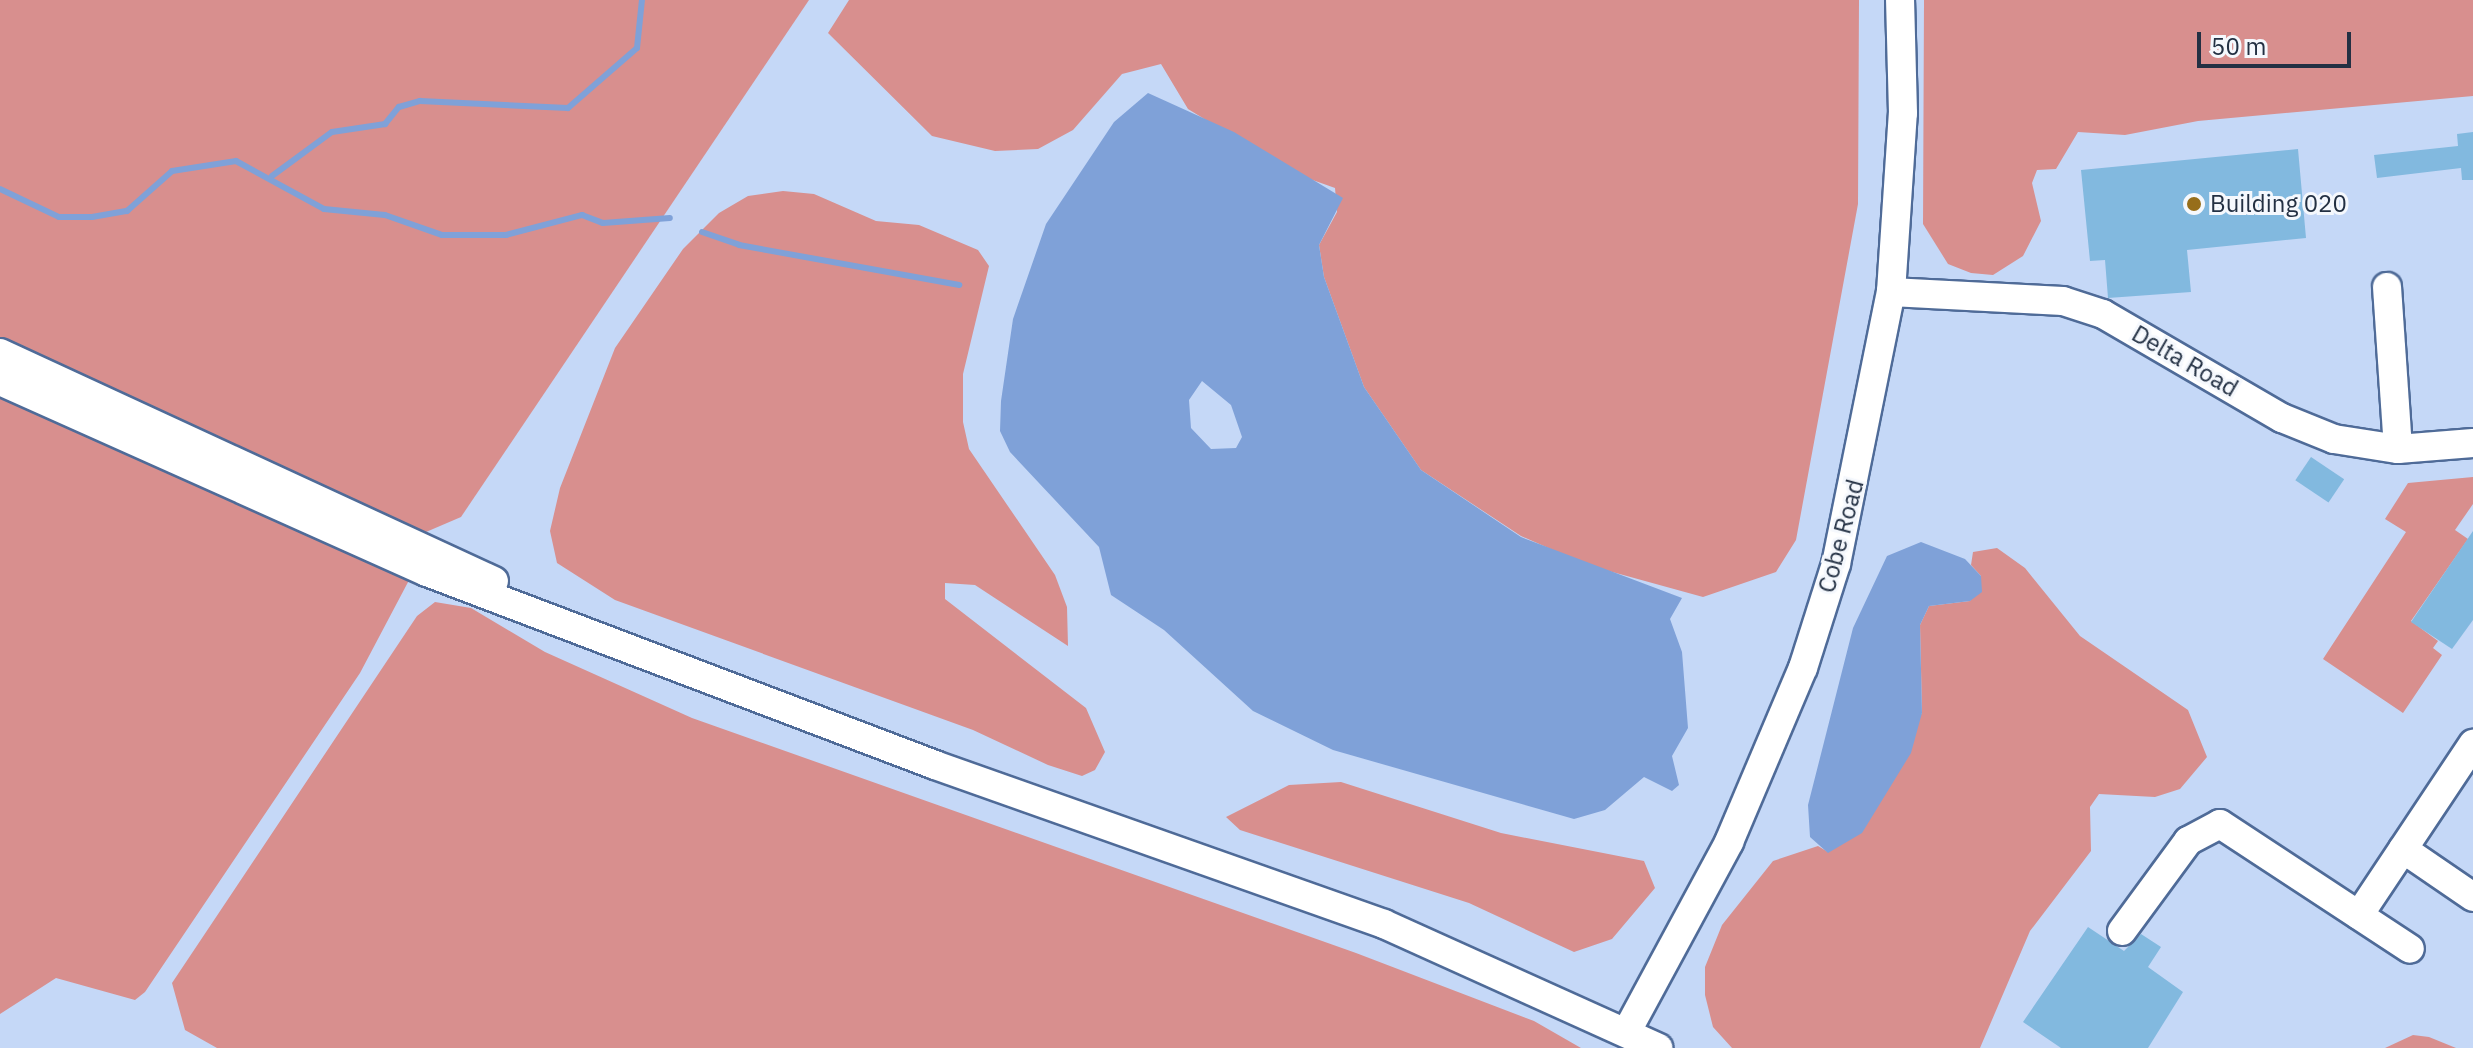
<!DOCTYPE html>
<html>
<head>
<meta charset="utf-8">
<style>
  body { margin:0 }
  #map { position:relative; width:2473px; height:1048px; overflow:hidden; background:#c5d8f7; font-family:"IBM Plex Sans",sans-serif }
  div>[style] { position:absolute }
  .green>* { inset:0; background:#d88f8e }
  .water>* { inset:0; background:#7fa1d8 }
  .stream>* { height:6px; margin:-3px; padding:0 3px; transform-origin:3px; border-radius:3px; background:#7fa1d8 }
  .building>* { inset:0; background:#82b9df; transform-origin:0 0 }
  .roads { filter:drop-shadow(2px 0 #4f6b98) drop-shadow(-2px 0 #4f6b98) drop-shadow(0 2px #4f6b98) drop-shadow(0 -2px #4f6b98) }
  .minor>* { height:28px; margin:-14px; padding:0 14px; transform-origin:14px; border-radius:14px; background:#fff }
  .dots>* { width:22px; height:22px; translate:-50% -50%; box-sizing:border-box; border:4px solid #f5f8fd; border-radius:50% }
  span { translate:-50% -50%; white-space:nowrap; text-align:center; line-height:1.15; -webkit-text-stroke:6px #f5f8fd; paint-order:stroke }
  .poi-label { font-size:24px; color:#233043 }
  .left { translate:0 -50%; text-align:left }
  .street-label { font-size:24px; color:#233043 }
  .scale { position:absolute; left:2197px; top:32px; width:154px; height:36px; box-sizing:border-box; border:4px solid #233043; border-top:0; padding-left:10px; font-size:24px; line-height:28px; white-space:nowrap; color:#233043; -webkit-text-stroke:6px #f5f8fd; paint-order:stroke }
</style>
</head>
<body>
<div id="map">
  <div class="green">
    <div style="clip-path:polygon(0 0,809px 0,461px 517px,412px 538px,0 353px)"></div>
    <div style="clip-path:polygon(849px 0,1859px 0,1858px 204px,1796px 540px,1776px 572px,1703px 597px,1587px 565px,1521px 536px,1421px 470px,1364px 387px,1324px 277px,1319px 245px,1337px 212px,1335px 188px,1293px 173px,1188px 109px,1161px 64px,1122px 74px,1073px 130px,1038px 149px,995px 151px,932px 136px,828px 33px)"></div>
    <div style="clip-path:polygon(1924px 0,2473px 0,2473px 96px,2198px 121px,2125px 135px,2078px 132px,2056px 169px,2037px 170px,2032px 183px,2041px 221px,2023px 256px,1993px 275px,1971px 273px,1948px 264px,1923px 224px)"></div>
    <div style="clip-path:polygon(783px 191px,814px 194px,876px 221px,919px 225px,978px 250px,989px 266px,963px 374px,963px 422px,969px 449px,1055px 575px,1067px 607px,1068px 646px,975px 585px,945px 583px,945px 599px,1086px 708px,1105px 752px,1095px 770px,1082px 776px,1048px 765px,973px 730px,615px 600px,557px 563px,550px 531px,560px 488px,615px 348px,683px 249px,719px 213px,748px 196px)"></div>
    <div style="clip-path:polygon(0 381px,416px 567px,360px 673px,145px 992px,135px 1000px,56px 978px,0 1014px)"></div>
    <div style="clip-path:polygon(2473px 477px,2473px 504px,2455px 530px,2468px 539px,2411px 621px,2438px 641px,2433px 648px,2442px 655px,2403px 713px,2323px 659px,2406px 532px,2385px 519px,2408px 483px)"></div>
    <div style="clip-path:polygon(1997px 548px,2025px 568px,2080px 636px,2188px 710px,2207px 757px,2180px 789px,2155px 797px,2099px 794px,2090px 807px,2091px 851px,2030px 931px,1980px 1048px,1732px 1048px,1713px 1027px,1705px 995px,1705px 967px,1722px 925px,1773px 861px,1818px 846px,1828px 852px,1922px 713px,1920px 625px,1929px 606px,1970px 601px,1981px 576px,1971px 565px,1973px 552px)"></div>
    <div style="clip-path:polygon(435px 602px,471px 608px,545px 652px,692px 718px,1356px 953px,1534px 1021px,1581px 1048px,217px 1048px,185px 1030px,172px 983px,417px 616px)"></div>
    <div style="clip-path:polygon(1341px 782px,1501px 833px,1644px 861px,1655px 888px,1612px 939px,1574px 952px,1469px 903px,1240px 830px,1226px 817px,1289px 785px)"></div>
    <div style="clip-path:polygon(2413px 1035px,2429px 1037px,2456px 1048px,2385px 1048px)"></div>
  </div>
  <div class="water">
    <div style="clip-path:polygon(evenodd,1148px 93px,1234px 132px,1343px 198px,1319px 245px,1324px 277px,1364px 387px,1421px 470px,1521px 537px,1682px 598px,1670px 619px,1682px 652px,1688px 728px,1672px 756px,1679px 785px,1672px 791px,1644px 777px,1605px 810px,1574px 819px,1333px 750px,1253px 711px,1164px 630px,1111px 595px,1099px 547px,1010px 452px,1000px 431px,1001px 401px,1013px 319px,1046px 224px,1114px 122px,1148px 93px,1202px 381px,1231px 405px,1242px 437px,1236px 448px,1211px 449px,1191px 428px,1189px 400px,1202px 381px)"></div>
    <div style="clip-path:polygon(1921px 542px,1965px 559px,1981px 576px,1982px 592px,1970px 601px,1929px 606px,1920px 625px,1922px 713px,1911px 753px,1862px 833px,1828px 853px,1810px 837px,1808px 805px,1853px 628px,1887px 556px)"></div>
  </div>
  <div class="stream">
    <div style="left:272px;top:176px;width:74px;rotate:-36.3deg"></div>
    <div style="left:332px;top:132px;width:54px;rotate:-8.6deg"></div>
    <div style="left:385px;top:124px;width:22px;rotate:-51deg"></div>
    <div style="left:399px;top:107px;width:22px;rotate:-16deg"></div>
    <div style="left:420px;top:101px;width:148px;rotate:2.7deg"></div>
    <div style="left:568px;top:108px;width:91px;rotate:-41deg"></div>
    <div style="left:637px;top:48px;width:48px;rotate:-84.1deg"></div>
    <div style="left:0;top:189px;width:65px;rotate:25.4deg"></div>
    <div style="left:59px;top:217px;width:33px"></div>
    <div style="left:92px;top:217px;width:36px;rotate:-10deg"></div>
    <div style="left:127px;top:211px;width:60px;rotate:-41.6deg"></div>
    <div style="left:172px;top:171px;width:65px;rotate:-8.9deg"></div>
    <div style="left:236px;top:161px;width:100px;rotate:28.6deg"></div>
    <div style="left:324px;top:209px;width:61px;rotate:5.6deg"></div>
    <div style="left:385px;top:215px;width:60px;rotate:19.3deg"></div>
    <div style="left:442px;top:235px;width:64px"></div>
    <div style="left:506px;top:235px;width:79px;rotate:-14.7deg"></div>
    <div style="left:582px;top:215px;width:22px;rotate:21deg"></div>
    <div style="left:603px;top:223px;width:67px;rotate:-4.3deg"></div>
    <div style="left:702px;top:232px;width:39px;rotate:19deg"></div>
    <div style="left:739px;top:245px;width:224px;rotate:10.3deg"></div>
  </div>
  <div class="building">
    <div style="clip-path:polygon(2473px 132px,2473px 180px,2462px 180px,2461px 168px,2377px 178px,2374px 155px,2458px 146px,2457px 134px)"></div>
    <div style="clip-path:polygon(2298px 149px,2306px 238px,2187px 250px,2191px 292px,2108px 298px,2105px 260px,2090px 261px,2081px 170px)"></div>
    <div style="left:2311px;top:457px;width:40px;height:28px;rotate:34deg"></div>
    <div style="clip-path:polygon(2473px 531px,2473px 620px,2452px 649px,2411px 622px)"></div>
    <div style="clip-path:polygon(2088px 927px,2124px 951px,2141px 934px,2161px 947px,2148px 967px,2183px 992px,2148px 1048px,2061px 1048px,2023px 1022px)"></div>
  </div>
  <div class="roads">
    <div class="minor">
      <div style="left:2387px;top:287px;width:162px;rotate:86.1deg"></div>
      <div style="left:1891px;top:292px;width:172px;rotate:3deg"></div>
      <div style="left:2063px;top:301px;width:42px;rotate:18deg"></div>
      <div style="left:2103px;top:314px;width:207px;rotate:30.2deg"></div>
      <div style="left:2282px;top:418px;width:56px;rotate:22deg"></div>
      <div style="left:2334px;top:439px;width:65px;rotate:8.9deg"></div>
      <div style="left:2398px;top:449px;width:75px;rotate:-4.6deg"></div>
      <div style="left:0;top:353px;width:544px;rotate:24.78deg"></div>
      <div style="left:0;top:381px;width:468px;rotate:24.1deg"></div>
      <div style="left:427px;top:572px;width:543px;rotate:20.8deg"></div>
      <div style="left:935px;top:765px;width:476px;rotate:19.5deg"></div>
      <div style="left:1384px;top:924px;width:301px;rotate:24.3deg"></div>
      <div style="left:2403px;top:849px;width:85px;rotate:34.4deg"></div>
      <div style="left:2359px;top:915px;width:206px;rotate:-56.3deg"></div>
      <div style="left:2122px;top:931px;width:112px;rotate:-53.7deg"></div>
      <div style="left:2188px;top:841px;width:36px;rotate:-28deg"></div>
      <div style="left:2220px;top:824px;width:227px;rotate:33.3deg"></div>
      <div style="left:1627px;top:1031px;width:215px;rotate:-61.6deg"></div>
      <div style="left:1729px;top:842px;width:189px;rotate:-67deg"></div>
      <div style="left:1803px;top:668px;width:109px;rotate:-72.4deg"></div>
      <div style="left:1836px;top:564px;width:278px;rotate:-78.6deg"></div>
      <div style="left:1891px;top:292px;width:179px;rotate:-86.2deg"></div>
      <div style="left:1903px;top:113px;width:113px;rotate:-91.5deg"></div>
    </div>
  </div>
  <div class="dots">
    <div style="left:2194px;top:204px;background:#976e1a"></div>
  </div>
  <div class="poi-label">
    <span class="left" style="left:2210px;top:204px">Building 020</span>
  </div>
  <div class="street-label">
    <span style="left:2185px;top:361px;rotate:30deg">Delta Road</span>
    <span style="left:1841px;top:536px;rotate:-75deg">Cobe Road</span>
  </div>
  <div class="scale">50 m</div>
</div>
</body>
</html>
